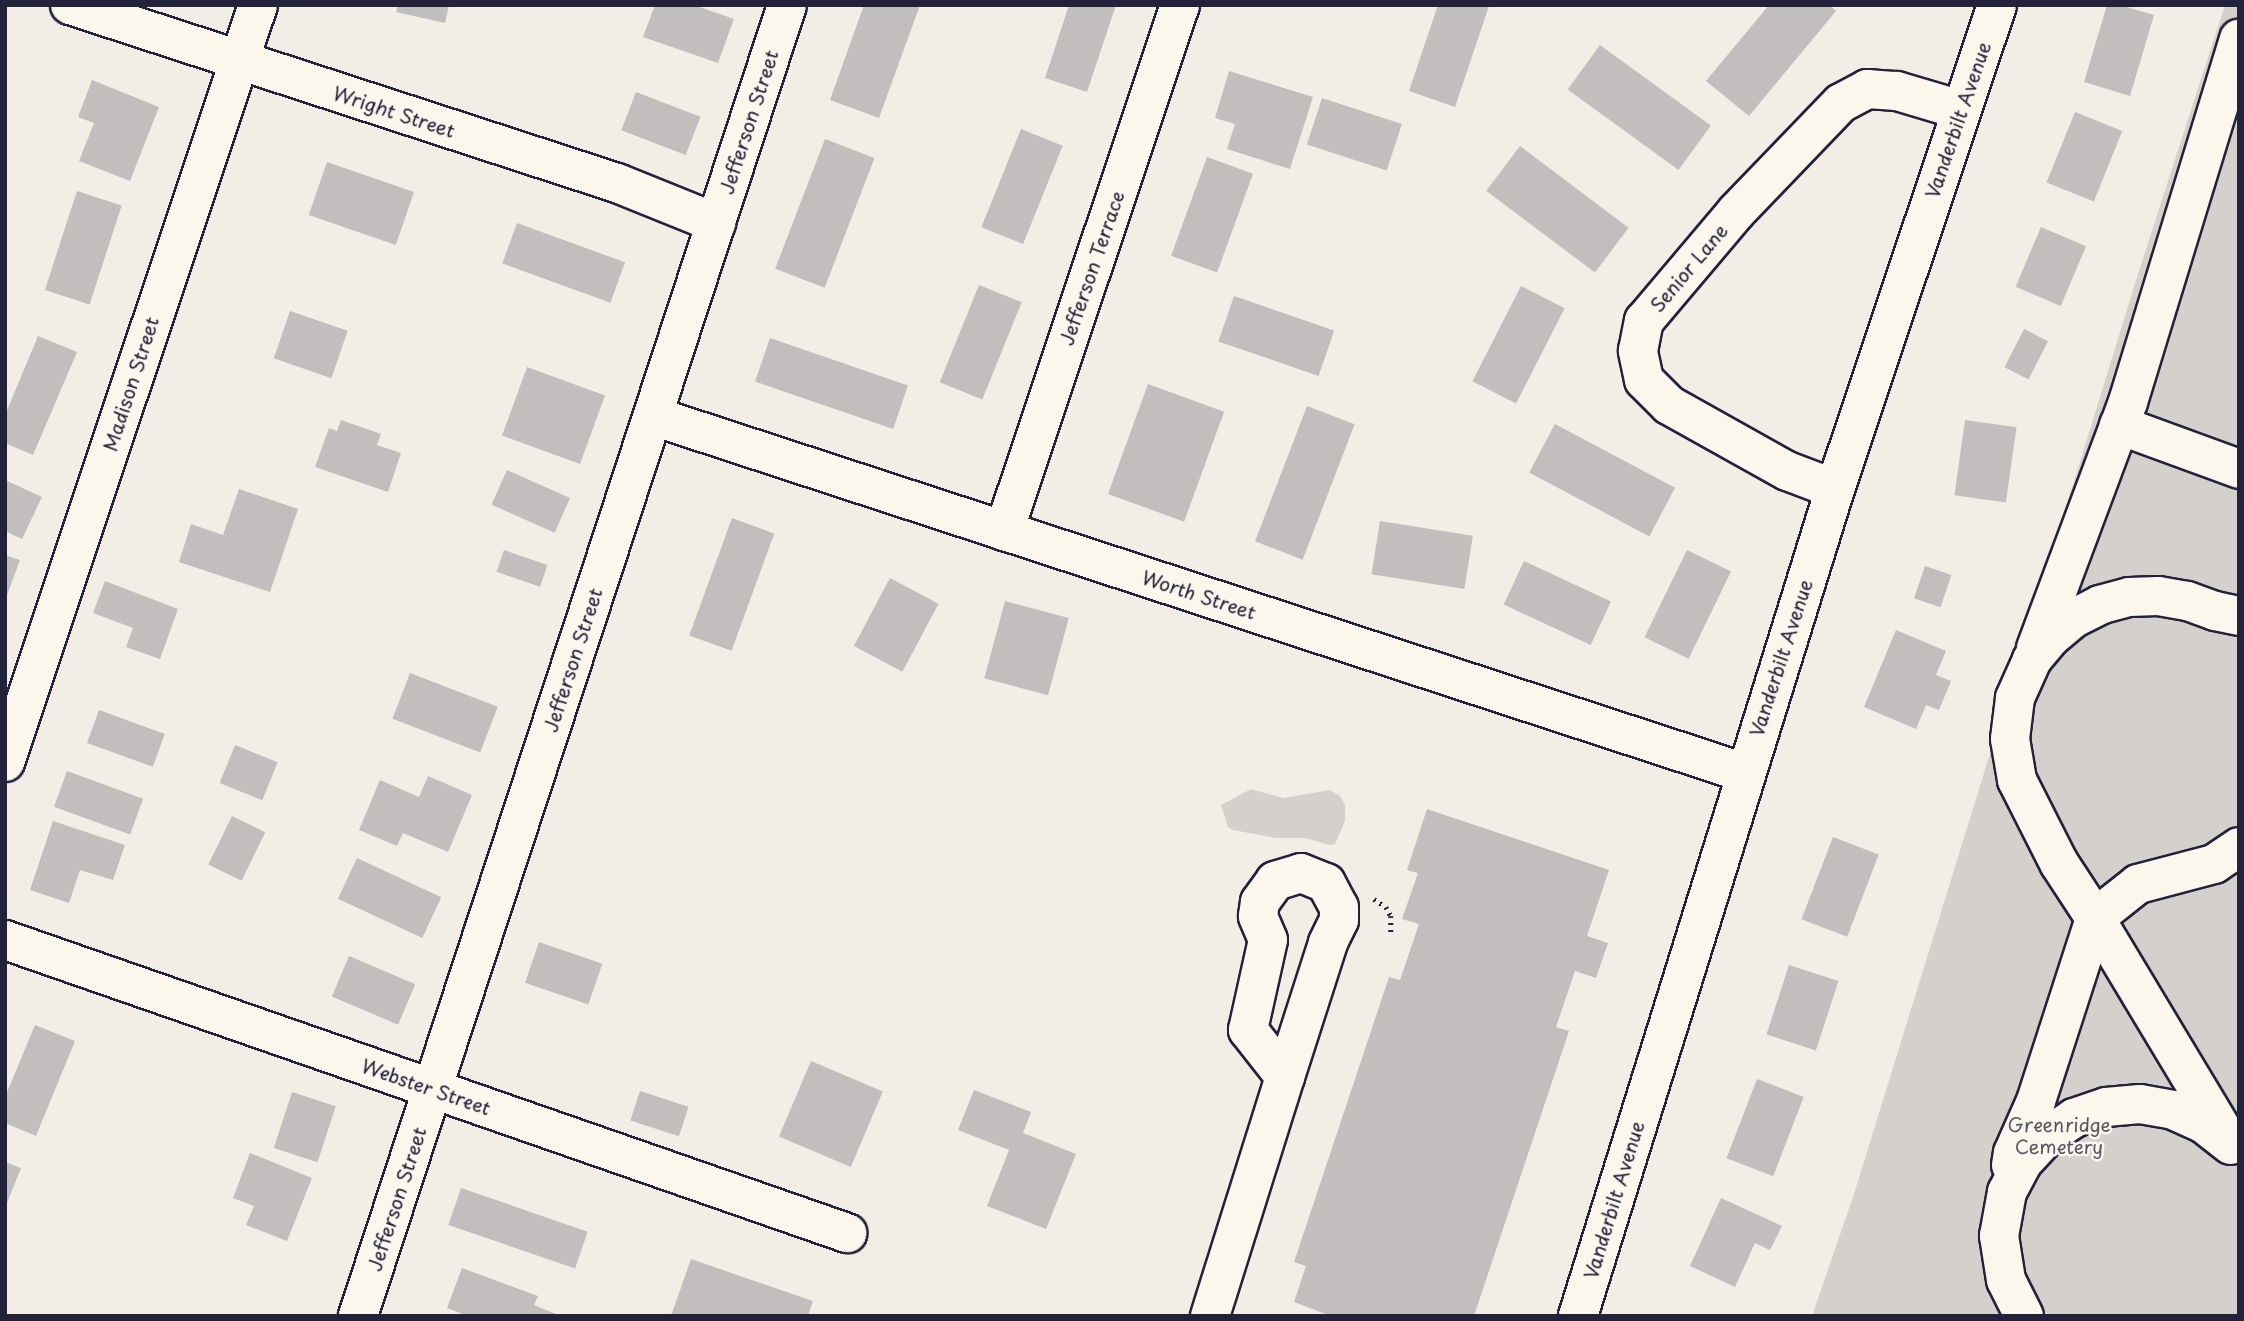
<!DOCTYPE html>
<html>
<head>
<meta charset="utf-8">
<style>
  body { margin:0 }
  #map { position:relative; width:2244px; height:1321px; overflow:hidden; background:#f2eee5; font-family:"Playpen Sans",sans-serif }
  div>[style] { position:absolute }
  .green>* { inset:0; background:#d4d1cc }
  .building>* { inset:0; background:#c2bebe; transform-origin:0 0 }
  .path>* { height:4.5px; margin-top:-2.25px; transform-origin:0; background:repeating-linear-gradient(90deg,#22223b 0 2px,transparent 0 7px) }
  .roads { filter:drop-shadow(2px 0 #22223b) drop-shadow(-2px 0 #22223b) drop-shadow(0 2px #22223b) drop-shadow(0 -2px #22223b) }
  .minor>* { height:38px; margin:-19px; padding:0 19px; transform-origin:19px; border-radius:19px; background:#fbf7ec }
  span { translate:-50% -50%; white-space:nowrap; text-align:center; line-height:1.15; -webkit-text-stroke:5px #fbf7ec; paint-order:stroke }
  .street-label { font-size:19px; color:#22223b }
  .park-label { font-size:19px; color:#575766 }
  .frame { position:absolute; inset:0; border:7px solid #22223b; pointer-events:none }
</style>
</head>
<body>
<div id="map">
  <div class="green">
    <div style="clip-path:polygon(2225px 5px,2239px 5px,2239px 1316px,1812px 1316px,1854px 1194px,2138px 274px)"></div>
    <div style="clip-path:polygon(1251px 789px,1283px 798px,1330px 790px,1340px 796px,1345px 805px,1345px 821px,1335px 844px,1329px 845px,1306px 838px,1276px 838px,1233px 830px,1228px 827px,1221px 805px)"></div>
  </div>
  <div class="building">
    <div style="clip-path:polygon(398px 5px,449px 5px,445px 23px,396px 12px)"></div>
    <div style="clip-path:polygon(655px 5px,694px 5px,734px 19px,718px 63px,643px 37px)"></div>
    <div style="clip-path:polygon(864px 5px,920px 5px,879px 118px,830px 100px)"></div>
    <div style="clip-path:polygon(1069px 5px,1116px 5px,1087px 92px,1045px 78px)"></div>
    <div style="clip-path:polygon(1438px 5px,1489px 6px,1455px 107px,1409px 91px)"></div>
    <div style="clip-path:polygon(1769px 5px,1829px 5px,1836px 11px,1749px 116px,1706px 81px)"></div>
    <div style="clip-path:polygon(2107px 5px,2120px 5px,2154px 15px,2130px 96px,2084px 82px)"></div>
    <div style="left:1600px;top:45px;width:137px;height:55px;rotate:36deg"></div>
    <div style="clip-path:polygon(1229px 71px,1313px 97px,1290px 169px,1227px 149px,1235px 124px,1215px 118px)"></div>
    <div style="clip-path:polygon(92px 80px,159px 107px,130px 181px,79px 161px,94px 123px,78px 117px)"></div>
    <div style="left:636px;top:92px;width:69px;height:41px;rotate:21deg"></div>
    <div style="left:1322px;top:98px;width:84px;height:49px;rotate:18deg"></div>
    <div style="left:2075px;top:112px;width:51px;height:76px;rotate:22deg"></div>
    <div style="left:1021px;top:129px;width:45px;height:106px;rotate:22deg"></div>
    <div style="left:825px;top:139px;width:53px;height:139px;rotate:21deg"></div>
    <div style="left:1520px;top:146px;width:136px;height:56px;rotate:37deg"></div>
    <div style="left:1207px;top:157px;width:49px;height:105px;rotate:20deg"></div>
    <div style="left:327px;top:162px;width:92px;height:56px;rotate:19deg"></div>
    <div style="left:77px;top:191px;width:47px;height:104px;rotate:18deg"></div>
    <div style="left:517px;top:223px;width:115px;height:43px;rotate:20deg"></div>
    <div style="left:2041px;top:227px;width:49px;height:65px;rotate:23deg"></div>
    <div style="left:979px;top:285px;width:46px;height:105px;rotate:22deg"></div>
    <div style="left:1521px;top:286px;width:49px;height:107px;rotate:27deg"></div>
    <div style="left:1234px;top:296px;width:106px;height:48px;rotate:19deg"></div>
    <div style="left:290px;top:311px;width:61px;height:50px;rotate:19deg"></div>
    <div style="left:2024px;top:329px;width:27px;height:43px;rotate:27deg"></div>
    <div style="clip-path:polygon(38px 336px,77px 352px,33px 455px,5px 443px,5px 415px)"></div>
    <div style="left:770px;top:338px;width:146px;height:46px;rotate:19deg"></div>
    <div style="left:527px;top:367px;width:83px;height:73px;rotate:20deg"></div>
    <div style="left:1148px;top:384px;width:81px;height:117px;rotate:20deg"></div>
    <div style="left:1307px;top:406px;width:51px;height:145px;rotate:21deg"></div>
    <div style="clip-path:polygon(341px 420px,381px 434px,377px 445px,401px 453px,388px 492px,315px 467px,329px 428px,337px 431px)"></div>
    <div style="left:1965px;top:420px;width:52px;height:76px;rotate:8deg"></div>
    <div style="left:1555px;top:424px;width:136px;height:55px;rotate:28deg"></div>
    <div style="left:507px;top:470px;width:69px;height:38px;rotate:24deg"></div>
    <div style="clip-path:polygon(5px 480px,42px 497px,22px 539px,5px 531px)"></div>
    <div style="clip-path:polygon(239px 489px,298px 509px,270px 592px,179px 562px,191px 524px,223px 535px)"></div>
    <div style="left:732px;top:518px;width:45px;height:125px;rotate:20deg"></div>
    <div style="left:1380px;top:521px;width:94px;height:54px;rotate:9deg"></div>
    <div style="left:504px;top:550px;width:46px;height:23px;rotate:19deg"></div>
    <div style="left:1687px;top:550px;width:49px;height:97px;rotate:26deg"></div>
    <div style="clip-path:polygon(5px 555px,20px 560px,6px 598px,5px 598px)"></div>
    <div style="left:1524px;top:561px;width:96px;height:48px;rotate:25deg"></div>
    <div style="left:1925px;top:566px;width:28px;height:34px;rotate:19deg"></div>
    <div style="left:890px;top:578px;width:55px;height:77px;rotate:28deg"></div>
    <div style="clip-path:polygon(105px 581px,178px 609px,160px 659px,126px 647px,133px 628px,93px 613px)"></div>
    <div style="left:1005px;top:601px;width:66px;height:80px;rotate:15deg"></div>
    <div style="clip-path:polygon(1896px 630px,1946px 651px,1936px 675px,1951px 681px,1939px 710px,1926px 705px,1916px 729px,1864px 707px)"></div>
    <div style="left:410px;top:673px;width:94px;height:49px;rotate:21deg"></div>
    <div style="left:99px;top:710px;width:70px;height:35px;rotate:20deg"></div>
    <div style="left:235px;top:745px;width:46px;height:41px;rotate:22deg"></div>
    <div style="left:67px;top:771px;width:81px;height:38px;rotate:20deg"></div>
    <div style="clip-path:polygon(428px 776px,472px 795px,448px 852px,403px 833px,397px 846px,359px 830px,380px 780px,419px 797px)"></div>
    <div style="clip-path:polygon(1427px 809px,1609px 870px,1587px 936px,1608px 943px,1596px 978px,1575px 971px,1556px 1027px,1569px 1031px,1474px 1316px,1331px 1316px,1294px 1302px,1306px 1266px,1294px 1262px,1389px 977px,1400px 980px,1419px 924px,1402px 919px,1418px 873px,1407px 870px)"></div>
    <div style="left:232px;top:816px;width:37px;height:54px;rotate:26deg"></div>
    <div style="clip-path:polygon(53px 821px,125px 845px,113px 880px,80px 870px,69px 903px,30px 890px)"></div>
    <div style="left:1833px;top:837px;width:49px;height:88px;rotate:21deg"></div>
    <div style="left:357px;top:858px;width:93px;height:45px;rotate:25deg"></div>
    <div style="left:539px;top:942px;width:67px;height:43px;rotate:19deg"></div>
    <div style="left:349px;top:956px;width:72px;height:44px;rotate:23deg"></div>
    <div style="left:1789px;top:965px;width:52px;height:73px;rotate:18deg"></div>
    <div style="clip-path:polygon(35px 1025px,75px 1041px,36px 1136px,5px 1123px,5px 1097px)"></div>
    <div style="left:811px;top:1061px;width:78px;height:82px;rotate:23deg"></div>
    <div style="left:1757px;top:1079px;width:50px;height:85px;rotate:21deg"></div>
    <div style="clip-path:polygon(974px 1090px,1031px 1112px,1023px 1133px,1076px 1154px,1046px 1229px,987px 1206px,1009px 1150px,958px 1130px)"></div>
    <div style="left:640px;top:1091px;width:51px;height:31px;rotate:18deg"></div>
    <div style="left:292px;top:1092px;width:46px;height:59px;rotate:18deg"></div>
    <div style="clip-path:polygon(250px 1153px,312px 1178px,287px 1241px,246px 1225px,254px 1206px,233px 1198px)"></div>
    <div style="clip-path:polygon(5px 1162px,21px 1168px,5px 1208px)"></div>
    <div style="left:461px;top:1188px;width:134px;height:39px;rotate:19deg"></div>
    <div style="clip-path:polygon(1721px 1198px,1782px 1226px,1770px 1250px,1755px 1243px,1735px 1287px,1690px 1266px)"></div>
    <div style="clip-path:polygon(691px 1259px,813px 1301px,808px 1316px,671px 1316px)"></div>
    <div style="clip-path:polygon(462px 1268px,538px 1296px,534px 1305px,561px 1316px,468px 1316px,447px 1308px)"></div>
  </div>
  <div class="path">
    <div style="left:1374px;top:899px;width:14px;rotate:34deg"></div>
    <div style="left:1386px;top:907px;width:10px;rotate:61deg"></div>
    <div style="left:1391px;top:916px;width:19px;rotate:90deg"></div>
  </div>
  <div class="roads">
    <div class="minor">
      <div style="left:70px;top:5px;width:575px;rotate:18.03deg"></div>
      <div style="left:617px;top:183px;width:107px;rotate:22deg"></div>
      <div style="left:653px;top:416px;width:1149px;rotate:18.1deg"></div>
      <div style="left:2119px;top:425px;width:128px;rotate:20.1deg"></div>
      <div style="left:1835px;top:489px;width:51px;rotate:-159.4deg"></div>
      <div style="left:1787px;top:471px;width:135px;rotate:-150.8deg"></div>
      <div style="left:1669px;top:405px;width:35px;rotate:-135deg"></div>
      <div style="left:1644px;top:380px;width:30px;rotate:-102deg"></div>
      <div style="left:1638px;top:351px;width:31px;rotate:-79deg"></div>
      <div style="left:1644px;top:321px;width:143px;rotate:-49.8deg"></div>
      <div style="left:1736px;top:212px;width:151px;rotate:-46.1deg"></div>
      <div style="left:1841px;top:103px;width:30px;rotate:-28deg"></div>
      <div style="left:1867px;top:89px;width:30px;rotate:4deg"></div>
      <div style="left:1897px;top:91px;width:67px;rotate:16.5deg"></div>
      <div style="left:1004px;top:531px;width:555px;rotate:-71.5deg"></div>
      <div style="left:2239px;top:616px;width:25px;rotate:-168deg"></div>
      <div style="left:2215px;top:611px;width:30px;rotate:-160deg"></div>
      <div style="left:2187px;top:601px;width:29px;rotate:-170deg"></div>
      <div style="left:2158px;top:596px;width:29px;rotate:178deg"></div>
      <div style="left:2129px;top:597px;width:30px;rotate:165deg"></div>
      <div style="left:2100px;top:605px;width:29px;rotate:153deg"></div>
      <div style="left:2074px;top:618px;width:30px;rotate:140deg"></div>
      <div style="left:2051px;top:637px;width:30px;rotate:130deg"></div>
      <div style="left:2032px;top:660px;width:42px;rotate:114.1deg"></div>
      <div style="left:2015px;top:698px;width:41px;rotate:97deg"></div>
      <div style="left:2010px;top:739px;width:42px;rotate:80.3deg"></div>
      <div style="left:2017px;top:780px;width:93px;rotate:63.2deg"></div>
      <div style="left:2059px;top:863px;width:66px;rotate:56.8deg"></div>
      <div style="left:2095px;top:918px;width:55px;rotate:-38.3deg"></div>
      <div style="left:2138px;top:884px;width:79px;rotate:-14.7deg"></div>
      <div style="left:2214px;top:864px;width:30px;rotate:-34deg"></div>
      <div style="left:2036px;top:648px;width:263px;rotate:-69.5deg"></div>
      <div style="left:2128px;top:402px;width:380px;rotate:-73deg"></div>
      <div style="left:5px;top:762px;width:798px;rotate:-71.52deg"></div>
      <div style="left:1301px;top:873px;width:27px;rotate:22deg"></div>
      <div style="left:1326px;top:883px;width:27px;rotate:62deg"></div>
      <div style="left:1339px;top:907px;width:13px;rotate:90deg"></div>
      <div style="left:1339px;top:920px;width:25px;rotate:116deg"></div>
      <div style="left:1328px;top:943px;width:141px;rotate:107.8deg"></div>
      <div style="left:1285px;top:1077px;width:60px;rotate:-128.2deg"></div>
      <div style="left:1248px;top:1030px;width:92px;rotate:-77.5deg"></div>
      <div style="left:1268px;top:940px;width:26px;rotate:-113deg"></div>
      <div style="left:1258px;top:916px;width:14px;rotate:-82deg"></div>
      <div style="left:1260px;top:902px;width:26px;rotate:-54deg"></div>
      <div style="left:1275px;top:881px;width:27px;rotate:-17deg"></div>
      <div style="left:2095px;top:918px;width:254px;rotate:59deg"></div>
      <div style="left:5px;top:940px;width:892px;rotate:19.19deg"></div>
      <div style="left:2011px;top:1165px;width:12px;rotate:-81deg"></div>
      <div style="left:2013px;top:1153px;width:57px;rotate:-66.1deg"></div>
      <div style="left:2036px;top:1101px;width:192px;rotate:-72.1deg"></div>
      <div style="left:358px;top:1316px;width:1379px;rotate:-71.88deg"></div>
      <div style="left:1210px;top:1316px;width:250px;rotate:-72.6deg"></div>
      <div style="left:1578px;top:1316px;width:866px;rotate:-72.74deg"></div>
      <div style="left:1835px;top:489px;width:510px;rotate:-71.49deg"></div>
      <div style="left:2024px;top:1316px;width:40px;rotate:-116.6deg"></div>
      <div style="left:2006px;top:1280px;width:45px;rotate:-99deg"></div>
      <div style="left:1999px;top:1236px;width:45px;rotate:-79.7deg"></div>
      <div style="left:2007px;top:1192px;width:34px;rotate:-62deg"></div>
      <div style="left:2023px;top:1162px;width:34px;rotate:-47deg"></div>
      <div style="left:2046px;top:1137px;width:34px;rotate:-34deg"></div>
      <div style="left:2074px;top:1118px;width:34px;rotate:-19deg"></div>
      <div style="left:2106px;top:1107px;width:34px;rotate:-5deg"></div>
      <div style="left:2140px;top:1104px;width:34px;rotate:10deg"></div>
      <div style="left:2173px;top:1110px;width:34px;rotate:24deg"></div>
      <div style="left:2204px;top:1124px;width:34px;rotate:38deg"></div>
    </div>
  </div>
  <div class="street-label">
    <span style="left:394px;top:112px;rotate:18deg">Wright Street</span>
    <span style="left:1958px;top:120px;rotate:-71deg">Vanderbilt Avenue</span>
    <span style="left:749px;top:122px;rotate:-72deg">Jefferson Street</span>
    <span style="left:1092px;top:268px;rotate:-71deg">Jefferson Terrace</span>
    <span style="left:1689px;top:268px;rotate:-50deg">Senior Lane</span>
    <span style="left:131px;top:384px;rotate:-72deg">Madison Street</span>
    <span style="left:1199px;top:595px;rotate:18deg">Worth Street</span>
    <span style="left:1781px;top:658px;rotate:-72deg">Vanderbilt Avenue</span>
    <span style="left:573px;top:660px;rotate:-72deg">Jefferson Street</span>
    <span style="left:426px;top:1087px;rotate:19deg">Webster Street</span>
    <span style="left:397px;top:1199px;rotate:-72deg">Jefferson Street</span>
    <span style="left:1614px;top:1200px;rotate:-73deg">Vanderbilt Avenue</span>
  </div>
  <div class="park-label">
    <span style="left:2059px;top:1136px">Greenridge<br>Cemetery</span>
  </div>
  <div class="frame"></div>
</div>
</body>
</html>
